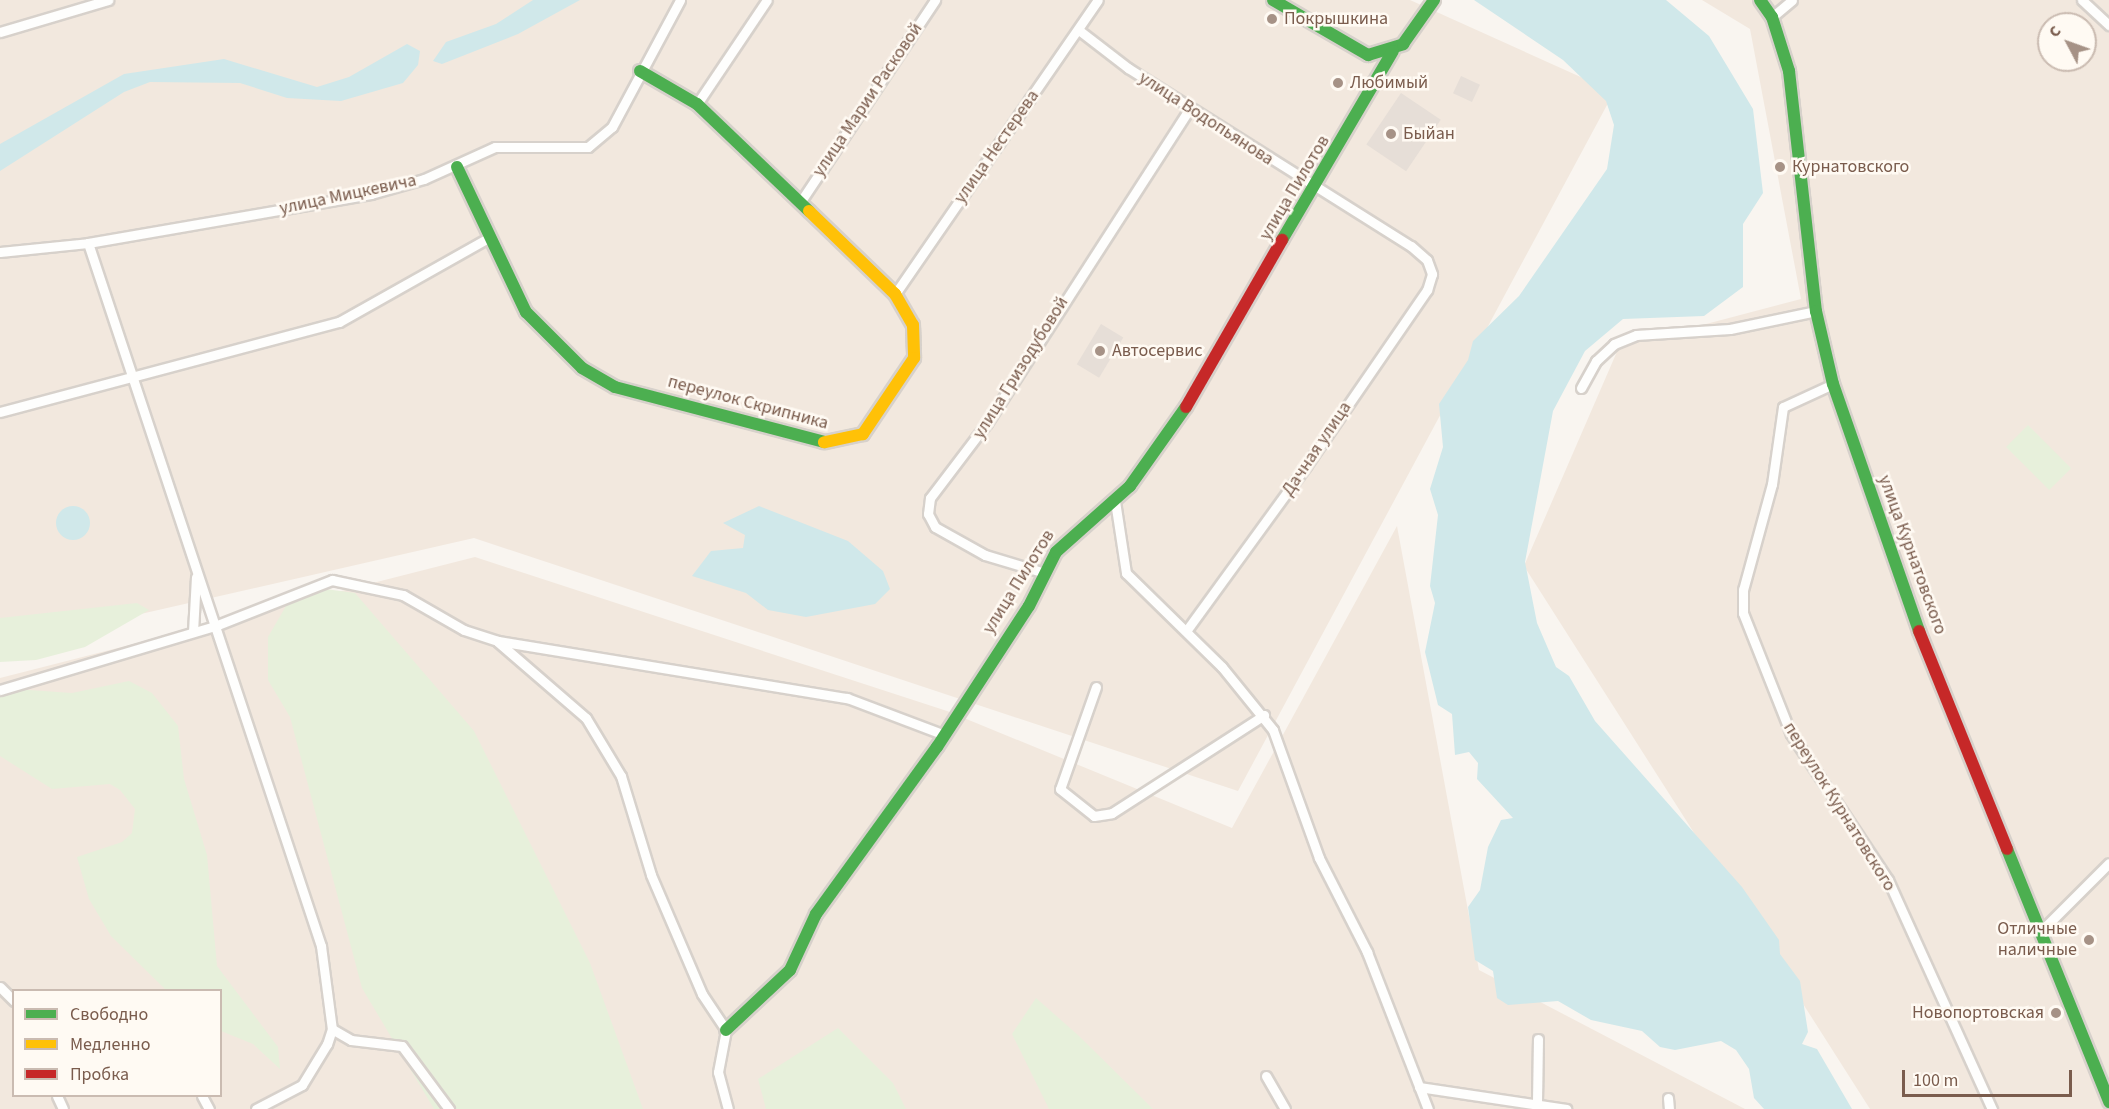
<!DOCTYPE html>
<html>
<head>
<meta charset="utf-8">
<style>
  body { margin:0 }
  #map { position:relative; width:2109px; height:1109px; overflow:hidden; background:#f9f5f0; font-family:"Source Sans 3",sans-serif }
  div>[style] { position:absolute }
  .residential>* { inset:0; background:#f2e8de }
  .green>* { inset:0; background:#e7f0db; transform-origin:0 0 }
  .water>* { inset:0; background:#d0e8ea }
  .round { border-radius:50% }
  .building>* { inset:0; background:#e6ded7; transform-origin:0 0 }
  .roads { filter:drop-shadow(2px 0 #d7d1cb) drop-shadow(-2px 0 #d7d1cb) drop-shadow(0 2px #d7d1cb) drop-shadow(0 -2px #d7d1cb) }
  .street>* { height:9px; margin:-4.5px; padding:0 4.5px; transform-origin:4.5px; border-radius:4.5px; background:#fefefd }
  .fast>* { height:12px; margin:-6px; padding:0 6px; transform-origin:6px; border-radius:6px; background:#4caf50 }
  .slow>* { height:12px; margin:-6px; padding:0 6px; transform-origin:6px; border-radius:6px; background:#ffc107 }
  .jam>* { height:12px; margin:-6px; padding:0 6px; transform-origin:6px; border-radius:6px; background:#c62828 }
  .dots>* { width:16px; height:16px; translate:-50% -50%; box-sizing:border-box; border:3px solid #fffaf3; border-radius:50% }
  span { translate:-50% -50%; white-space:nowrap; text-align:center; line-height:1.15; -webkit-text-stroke:5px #fffaf3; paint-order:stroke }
  .poi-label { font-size:18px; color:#7a5c4d }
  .left { translate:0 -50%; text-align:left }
  .right { translate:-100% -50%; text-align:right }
  .street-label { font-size:18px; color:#7a5c4d }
  .legend { position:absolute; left:12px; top:989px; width:210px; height:108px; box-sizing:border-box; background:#fffaf3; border:2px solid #cabbb1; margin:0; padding:8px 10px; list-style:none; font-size:18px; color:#7a5c4d }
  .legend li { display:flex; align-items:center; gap:12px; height:30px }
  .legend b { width:30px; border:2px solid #cabbb1 }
  .north { position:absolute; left:2037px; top:12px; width:60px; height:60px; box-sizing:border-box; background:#fffaf3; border:2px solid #cabbb1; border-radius:50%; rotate:311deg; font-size:16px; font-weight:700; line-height:24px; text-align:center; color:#7a5c4d }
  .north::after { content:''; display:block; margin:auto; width:21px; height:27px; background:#a69286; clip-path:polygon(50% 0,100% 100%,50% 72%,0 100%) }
  .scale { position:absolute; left:1902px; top:1070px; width:170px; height:27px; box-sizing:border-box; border:3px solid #7a5c4d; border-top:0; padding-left:8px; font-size:18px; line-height:21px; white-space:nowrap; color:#7a5c4d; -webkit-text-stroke:4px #fffaf3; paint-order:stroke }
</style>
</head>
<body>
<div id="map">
  <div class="residential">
    <div style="clip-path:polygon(0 0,1410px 0,1614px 92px,1238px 791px,474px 538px,0 646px)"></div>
    <div style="clip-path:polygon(evenodd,1702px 0,2109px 0,2109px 1109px,1870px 1109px,1524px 566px,1619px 347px,1801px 299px,1750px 29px,1702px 0,2049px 24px,2085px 24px,2085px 60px,2049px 60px,2049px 24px)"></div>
    <div style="clip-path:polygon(evenodd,1397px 526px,1479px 970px,1745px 1109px,0 1109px,0 678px,475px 557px,947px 711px,1232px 828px,1397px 526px,14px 990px,220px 990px,220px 1096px,14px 1096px,14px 990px)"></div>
  </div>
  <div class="green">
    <div style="left:2028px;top:425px;width:61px;height:31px;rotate:45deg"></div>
    <div style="clip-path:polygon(318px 588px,355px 593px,474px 731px,590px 963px,643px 1109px,434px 1109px,362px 988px,290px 717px,268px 680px,268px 637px,286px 606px)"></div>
    <div style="clip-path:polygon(137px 603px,149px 610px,85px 647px,36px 660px,0 662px,0 618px)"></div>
    <div style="clip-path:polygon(129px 681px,152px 693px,178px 726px,184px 779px,207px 855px,217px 966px,278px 1047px,280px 1069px,253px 1044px,221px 1031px,220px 990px,166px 990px,111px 936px,89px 899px,77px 857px,122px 842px,132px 833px,135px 809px,120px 790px,110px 784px,52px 789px,0 756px,0 688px,72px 693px)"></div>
    <div style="clip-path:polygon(1036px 998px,1079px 1036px,1153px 1109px,1049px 1109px,1012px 1034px)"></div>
    <div style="clip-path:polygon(838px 1028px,893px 1083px,906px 1109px,766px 1109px,758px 1079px)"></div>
  </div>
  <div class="water">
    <div style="clip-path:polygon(533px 0,580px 0,518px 34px,442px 64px,433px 61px,446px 42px,496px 24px)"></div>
    <div style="clip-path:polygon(1474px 0,1666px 0,1709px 36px,1753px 109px,1763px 193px,1743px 224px,1743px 287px,1704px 316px,1623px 319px,1585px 351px,1553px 411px,1525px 562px,1537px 623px,1556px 667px,1569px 676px,1595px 721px,1742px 887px,1779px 940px,1780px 954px,1800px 981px,1808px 1032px,1802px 1044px,1817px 1049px,1852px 1109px,1764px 1109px,1754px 1098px,1749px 1069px,1736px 1050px,1721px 1041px,1675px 1050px,1660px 1047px,1642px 1031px,1591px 1020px,1558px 1001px,1508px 1005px,1497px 998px,1493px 971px,1475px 960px,1468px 907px,1480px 890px,1488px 847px,1501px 820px,1513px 818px,1477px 779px,1478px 763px,1469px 752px,1455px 755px,1452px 714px,1438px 705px,1425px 652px,1435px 603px,1430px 586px,1438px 515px,1430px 489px,1443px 447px,1439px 404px,1468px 360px,1473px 341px,1519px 296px,1607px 169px,1614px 125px,1606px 101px,1563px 60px)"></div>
    <div style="clip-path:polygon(407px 44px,420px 51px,418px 65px,403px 83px,341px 101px,287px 98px,240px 83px,150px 82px,124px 92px,0 171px,0 144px,124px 74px,224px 59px,317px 87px,349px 77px)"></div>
    <div class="round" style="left:56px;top:506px;width:34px;height:34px"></div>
    <div style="clip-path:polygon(759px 506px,848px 541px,883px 571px,890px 589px,875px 604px,806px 617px,768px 610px,746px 593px,692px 576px,711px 551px,743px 548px,745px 535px,723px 523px)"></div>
  </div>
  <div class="building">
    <div style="left:1461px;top:76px;width:21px;height:19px;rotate:25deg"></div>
    <div style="left:1401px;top:93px;width:48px;height:62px;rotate:34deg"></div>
    <div style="left:1101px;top:324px;width:26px;height:47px;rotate:31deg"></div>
  </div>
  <div class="roads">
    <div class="street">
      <div style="left:2082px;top:0;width:37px;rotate:43deg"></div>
      <div style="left:1772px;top:17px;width:26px;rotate:-40deg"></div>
      <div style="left:1080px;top:31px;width:61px;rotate:37.6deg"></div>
      <div style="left:1128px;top:68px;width:334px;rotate:32.2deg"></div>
      <div style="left:1411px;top:246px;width:21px;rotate:41deg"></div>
      <div style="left:1427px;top:260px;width:15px;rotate:70deg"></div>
      <div style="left:1432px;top:274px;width:17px;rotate:107deg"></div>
      <div style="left:1427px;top:290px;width:214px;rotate:124.5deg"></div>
      <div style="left:1306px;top:466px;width:204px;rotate:126deg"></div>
      <div style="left:0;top:32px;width:113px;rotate:-16.5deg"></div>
      <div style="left:697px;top:104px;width:125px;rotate:-56.1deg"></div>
      <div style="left:801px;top:201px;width:242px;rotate:-56.3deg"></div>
      <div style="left:88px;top:243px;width:741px;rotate:71.66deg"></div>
      <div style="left:321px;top:946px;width:84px;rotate:82.5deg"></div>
      <div style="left:332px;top:1029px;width:16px;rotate:108deg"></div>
      <div style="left:327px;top:1044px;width:48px;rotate:121.4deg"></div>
      <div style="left:302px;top:1085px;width:52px;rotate:152.4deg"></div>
      <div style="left:0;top:252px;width:88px;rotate:-5.8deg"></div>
      <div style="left:88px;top:243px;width:287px;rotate:-9.8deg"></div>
      <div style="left:371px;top:194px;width:55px;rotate:-15.8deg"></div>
      <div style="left:424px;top:179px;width:78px;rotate:-24.3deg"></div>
      <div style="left:495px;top:147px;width:93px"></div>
      <div style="left:588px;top:147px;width:31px;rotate:-40deg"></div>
      <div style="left:612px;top:127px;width:144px;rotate:-61.8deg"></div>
      <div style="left:895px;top:294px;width:357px;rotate:-55.4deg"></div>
      <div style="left:1833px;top:384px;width:55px;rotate:155.3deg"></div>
      <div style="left:1783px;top:407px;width:78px;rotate:98.1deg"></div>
      <div style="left:1772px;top:484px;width:110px;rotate:105.3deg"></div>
      <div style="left:1743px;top:590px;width:23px;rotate:90deg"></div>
      <div style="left:1743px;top:613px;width:130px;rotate:68.4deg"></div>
      <div style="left:1791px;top:734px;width:175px;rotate:56.4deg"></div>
      <div style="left:1888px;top:880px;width:252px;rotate:65.6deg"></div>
      <div style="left:1581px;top:388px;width:31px;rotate:-61deg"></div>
      <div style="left:1596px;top:361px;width:25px;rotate:-43deg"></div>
      <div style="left:1614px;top:344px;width:24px;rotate:-22deg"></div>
      <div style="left:1636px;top:335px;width:94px;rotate:-3.7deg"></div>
      <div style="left:1730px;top:329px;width:88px;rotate:-11.8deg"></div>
      <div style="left:0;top:412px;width:351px;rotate:-14.9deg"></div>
      <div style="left:339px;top:322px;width:171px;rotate:-29.4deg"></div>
      <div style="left:1115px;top:501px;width:73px;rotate:81.3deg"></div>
      <div style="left:1126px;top:573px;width:134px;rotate:44.4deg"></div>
      <div style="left:1222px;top:667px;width:81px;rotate:51deg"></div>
      <div style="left:1273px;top:730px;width:136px;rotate:70.2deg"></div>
      <div style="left:1319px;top:858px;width:106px;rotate:62.9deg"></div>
      <div style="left:1367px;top:952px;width:168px;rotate:68.8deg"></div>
      <div style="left:1045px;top:573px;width:63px;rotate:-163.3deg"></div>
      <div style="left:985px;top:555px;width:57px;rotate:-150.8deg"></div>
      <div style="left:935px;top:527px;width:15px;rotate:-118deg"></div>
      <div style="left:928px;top:514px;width:16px;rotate:-83deg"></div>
      <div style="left:930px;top:498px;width:94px;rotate:-52.8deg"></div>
      <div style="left:987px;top:423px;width:375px;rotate:-57.2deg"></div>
      <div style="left:193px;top:632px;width:55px;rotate:-86.9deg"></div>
      <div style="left:498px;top:642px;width:116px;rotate:40.8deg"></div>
      <div style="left:586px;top:718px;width:68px;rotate:58.9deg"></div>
      <div style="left:621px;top:776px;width:103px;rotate:73.1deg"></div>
      <div style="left:651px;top:875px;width:129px;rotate:66.8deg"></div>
      <div style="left:702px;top:994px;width:43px;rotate:56.3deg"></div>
      <div style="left:726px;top:1030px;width:43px;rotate:100.8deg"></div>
      <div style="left:718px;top:1072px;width:38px;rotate:75deg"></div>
      <div style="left:1096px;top:687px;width:108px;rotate:109.4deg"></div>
      <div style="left:1060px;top:789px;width:43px;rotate:38.5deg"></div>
      <div style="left:1094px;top:816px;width:18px;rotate:-9deg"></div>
      <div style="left:1112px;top:813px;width:181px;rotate:-32.8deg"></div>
      <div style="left:0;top:690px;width:224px;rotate:-16.6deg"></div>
      <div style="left:215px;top:626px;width:126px;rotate:-21.5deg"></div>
      <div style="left:332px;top:580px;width:73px;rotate:11.9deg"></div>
      <div style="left:403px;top:595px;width:70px;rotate:29.8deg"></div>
      <div style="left:464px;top:630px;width:36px;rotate:18deg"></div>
      <div style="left:498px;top:641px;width:354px;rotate:9.3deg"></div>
      <div style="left:847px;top:698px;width:105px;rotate:20.7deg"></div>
      <div style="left:2043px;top:929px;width:93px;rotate:-45deg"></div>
      <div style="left:0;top:987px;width:20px;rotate:45deg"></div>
      <div style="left:332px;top:1029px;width:22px;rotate:30deg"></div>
      <div style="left:351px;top:1040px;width:51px;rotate:6.7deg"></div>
      <div style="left:402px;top:1046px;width:79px;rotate:53.3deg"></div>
      <div style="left:1266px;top:1076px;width:38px;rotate:60deg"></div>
      <div style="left:1419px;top:1087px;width:149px;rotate:8.5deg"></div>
      <div style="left:57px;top:1096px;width:14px;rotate:65deg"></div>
      <div style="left:202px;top:1096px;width:15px;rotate:62deg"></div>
      <div style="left:1668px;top:1098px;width:11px;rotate:85deg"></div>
      <div style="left:1537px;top:1102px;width:63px;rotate:-89.1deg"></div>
    </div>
    <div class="fast">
      <div style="left:1273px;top:0;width:110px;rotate:30.1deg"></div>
      <div style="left:1368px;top:55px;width:37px;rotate:-17deg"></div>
      <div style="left:1403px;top:44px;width:54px;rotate:-54.8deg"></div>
      <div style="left:1760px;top:0;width:21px;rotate:55deg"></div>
      <div style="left:1772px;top:17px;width:57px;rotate:72.5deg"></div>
      <div style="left:1789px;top:71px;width:242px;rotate:83.6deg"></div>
      <div style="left:1816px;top:311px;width:75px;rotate:76.9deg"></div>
      <div style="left:1833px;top:384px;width:262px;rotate:70.8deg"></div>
      <div style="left:640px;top:71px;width:66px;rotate:30.1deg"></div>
      <div style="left:697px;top:104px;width:155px;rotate:43.7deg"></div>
      <div style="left:457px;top:167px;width:161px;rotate:64.6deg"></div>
      <div style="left:526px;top:312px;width:79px;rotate:45deg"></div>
      <div style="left:582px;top:368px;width:38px;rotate:30deg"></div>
      <div style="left:615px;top:387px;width:216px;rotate:14.7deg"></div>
      <div style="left:1282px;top:240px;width:219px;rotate:-59.6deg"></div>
      <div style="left:2007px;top:849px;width:273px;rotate:68deg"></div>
      <div style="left:726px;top:1030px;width:88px;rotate:-43.2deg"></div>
      <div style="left:790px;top:970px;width:62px;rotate:-65.1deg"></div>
      <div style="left:816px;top:914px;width:206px;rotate:-54.1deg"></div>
      <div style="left:937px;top:747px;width:168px;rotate:-56.9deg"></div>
      <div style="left:1029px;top:606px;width:60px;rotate:-63.4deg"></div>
      <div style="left:1056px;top:552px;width:99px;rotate:-41.7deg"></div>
      <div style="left:1130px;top:486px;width:97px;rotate:-54.7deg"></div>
    </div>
    <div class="slow">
      <div style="left:809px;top:211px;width:120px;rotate:44deg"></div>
      <div style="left:895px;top:294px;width:36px;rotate:60deg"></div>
      <div style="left:913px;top:325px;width:33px;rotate:88deg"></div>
      <div style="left:914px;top:358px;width:92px;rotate:123.9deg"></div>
      <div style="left:863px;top:434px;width:40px;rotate:168deg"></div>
    </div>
    <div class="jam">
      <div style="left:1186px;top:407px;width:193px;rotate:-60.1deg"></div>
      <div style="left:1919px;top:631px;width:235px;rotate:68deg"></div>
    </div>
  </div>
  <div class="dots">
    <div style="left:1272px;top:19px;background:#a69286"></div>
    <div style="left:1338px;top:83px;background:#a69286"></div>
    <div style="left:1391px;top:134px;background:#a69286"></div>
    <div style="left:1780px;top:167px;background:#a69286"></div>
    <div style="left:1100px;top:351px;background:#a69286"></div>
    <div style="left:2089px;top:940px;background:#a69286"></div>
    <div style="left:2056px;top:1013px;background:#a69286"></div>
  </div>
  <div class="poi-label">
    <span class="left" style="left:1284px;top:19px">Покрышкина</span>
    <span class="left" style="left:1350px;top:83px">Любимый</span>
    <span class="left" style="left:1403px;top:134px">Быйан</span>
    <span class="left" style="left:1792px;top:167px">Курнатовского</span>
    <span class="left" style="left:1112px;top:351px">Автосервис</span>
    <span class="right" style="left:2077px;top:940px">Отличные<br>наличные</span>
    <span class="right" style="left:2044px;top:1013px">Новопортовская</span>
  </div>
  <div class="street-label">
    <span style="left:868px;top:100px;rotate:-56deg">улица Марии Расковой</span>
    <span style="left:1206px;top:119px;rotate:33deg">улица Водопьянова</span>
    <span style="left:997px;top:147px;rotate:-55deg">улица Нестерева</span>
    <span style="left:1295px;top:188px;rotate:-59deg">улица Пилотов</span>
    <span style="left:348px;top:195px;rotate:-12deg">улица Мицкевича</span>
    <span style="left:1021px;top:368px;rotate:-58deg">улица Гризодубовой</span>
    <span style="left:748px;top:403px;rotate:15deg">переулок Скрипника</span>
    <span style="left:1317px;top:449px;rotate:-56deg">Дачная улица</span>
    <span style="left:1912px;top:555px;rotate:70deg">улица Курнатовского</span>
    <span style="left:1019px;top:582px;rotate:-58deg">улица Пилотов</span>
    <span style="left:1839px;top:807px;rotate:58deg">переулок Курнатовского</span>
  </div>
  <ul class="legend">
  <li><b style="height:8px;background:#4caf50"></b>Свободно</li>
  <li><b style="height:8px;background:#ffc107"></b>Медленно</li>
  <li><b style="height:8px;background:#c62828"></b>Пробка</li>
  </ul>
  <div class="north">С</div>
  <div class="scale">100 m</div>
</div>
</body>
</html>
